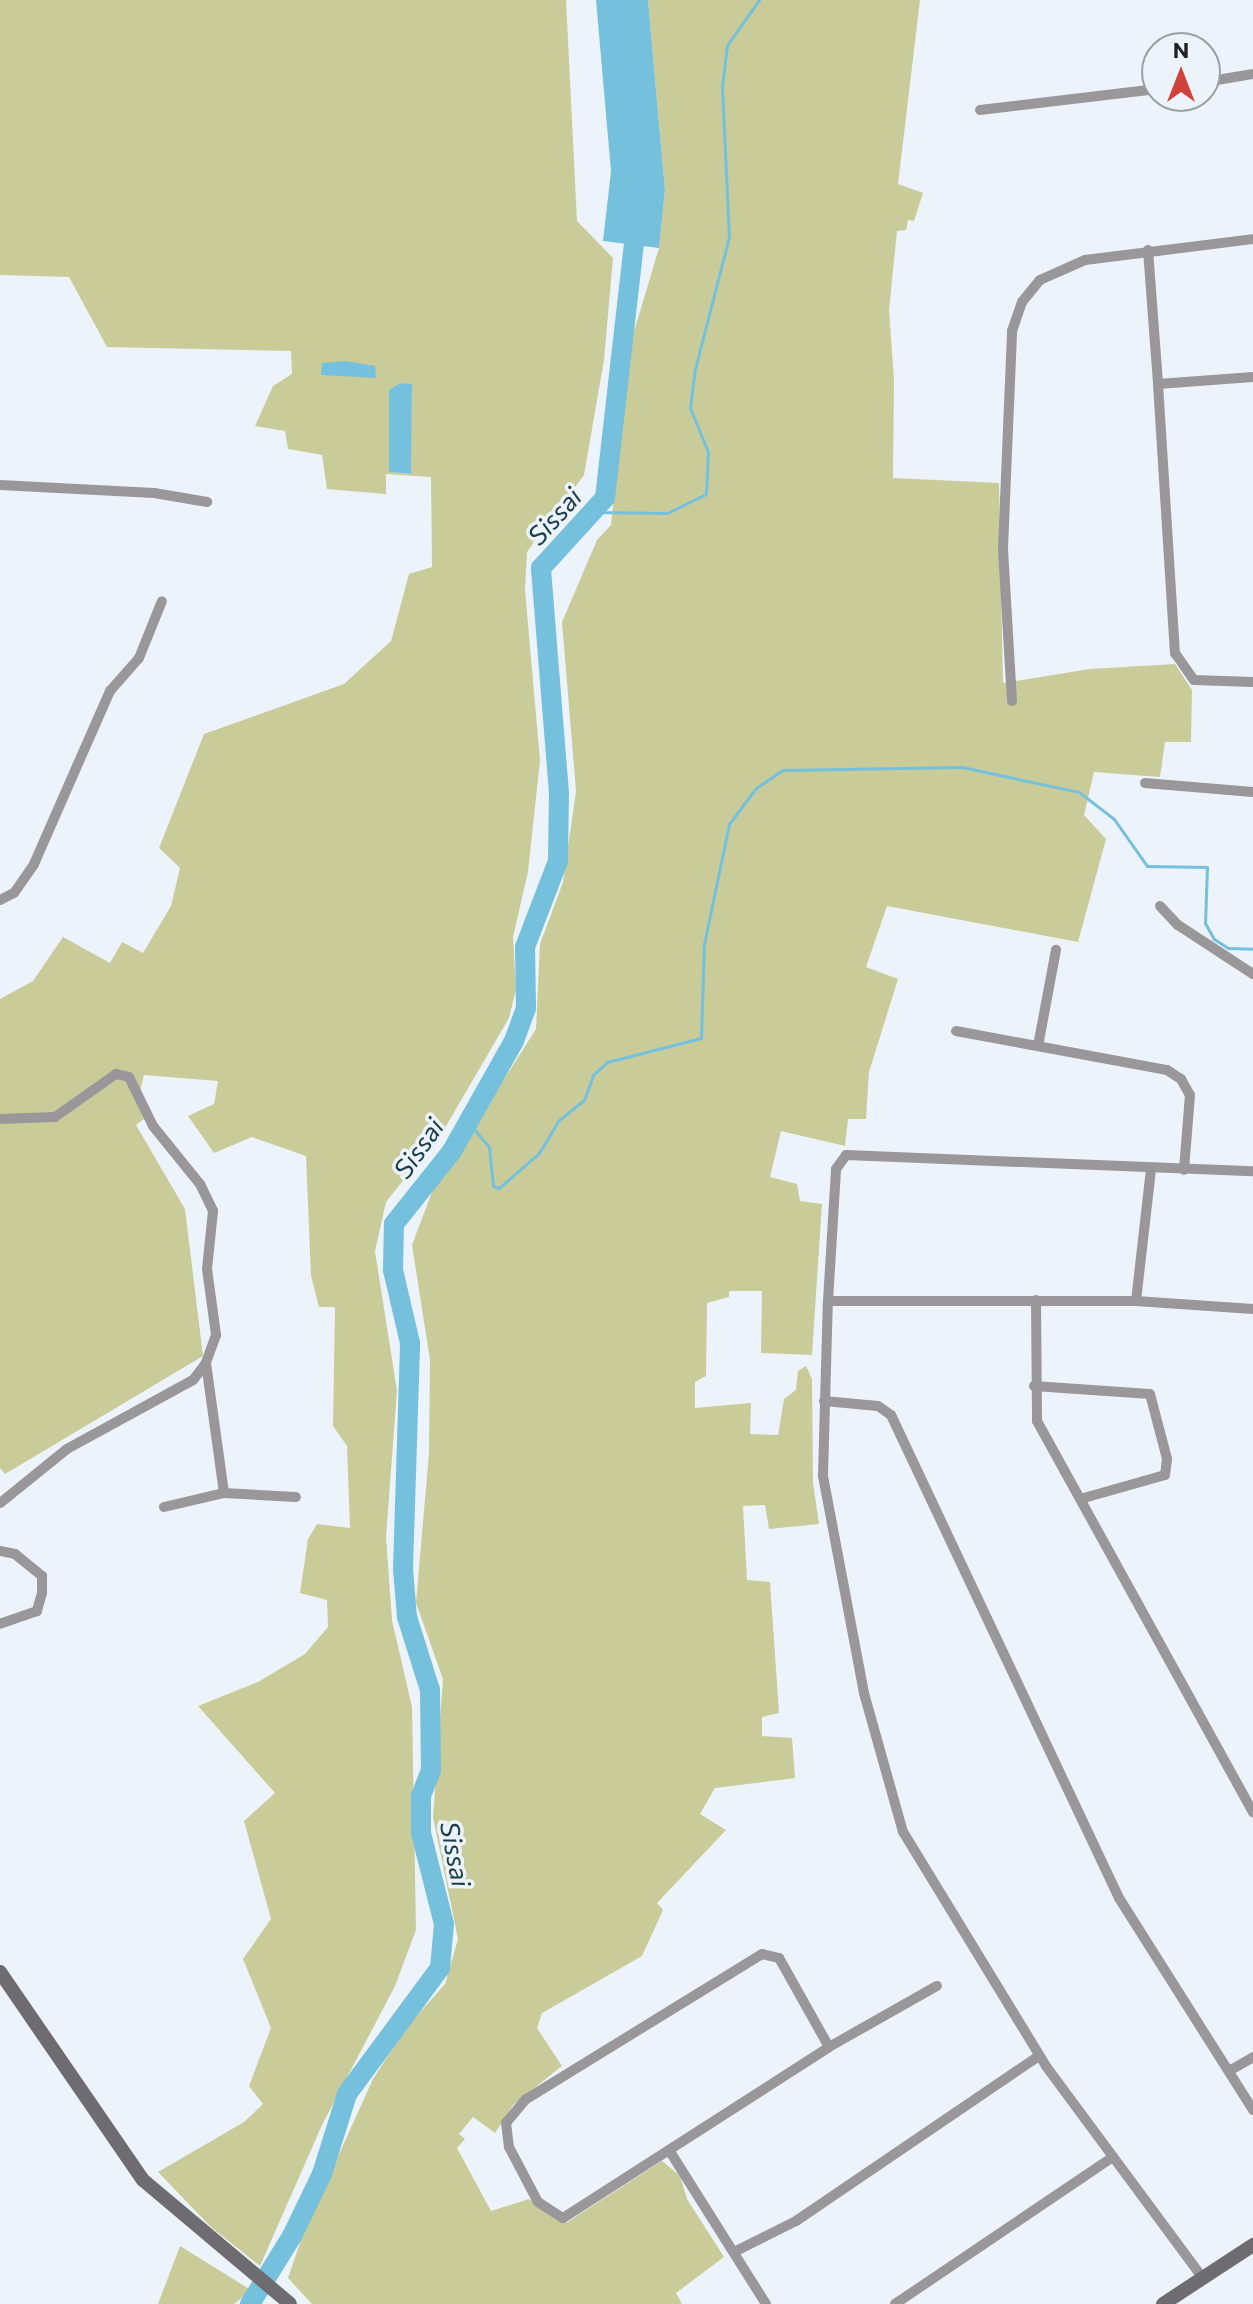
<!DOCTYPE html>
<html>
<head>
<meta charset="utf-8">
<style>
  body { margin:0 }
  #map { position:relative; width:1253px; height:2304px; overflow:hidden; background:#edf3fa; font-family:Commissioner,sans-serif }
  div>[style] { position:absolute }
  .green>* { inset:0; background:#c9cc99 }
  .water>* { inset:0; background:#75c0dc }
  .stream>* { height:3px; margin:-1.5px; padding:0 1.5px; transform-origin:1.5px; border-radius:1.5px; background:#75c0dc }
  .river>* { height:20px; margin:-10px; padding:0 10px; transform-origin:10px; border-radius:10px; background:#75c0dc }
  .street>* { height:10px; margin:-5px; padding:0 5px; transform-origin:5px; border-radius:5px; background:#99979a }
  .secondary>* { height:14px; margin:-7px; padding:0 7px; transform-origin:7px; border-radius:7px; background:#6e6c71 }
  span { translate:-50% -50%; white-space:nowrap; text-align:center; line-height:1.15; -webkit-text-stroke:7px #edf3fa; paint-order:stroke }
  .water-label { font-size:26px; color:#1b3e4b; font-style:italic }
  .north { position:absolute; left:1141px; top:32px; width:80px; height:80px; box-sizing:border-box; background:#edf3fa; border:2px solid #9a9fa4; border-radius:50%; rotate:0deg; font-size:22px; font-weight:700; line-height:32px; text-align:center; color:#1e2023 }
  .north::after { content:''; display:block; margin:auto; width:28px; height:36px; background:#d0423b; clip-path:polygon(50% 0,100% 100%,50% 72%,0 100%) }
</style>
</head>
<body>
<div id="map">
  <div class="green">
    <div style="clip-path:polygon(evenodd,0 0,566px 0,577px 221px,613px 258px,604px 360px,584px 475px,527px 552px,525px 590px,540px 760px,528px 872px,513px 937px,516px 989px,509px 1018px,446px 1126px,386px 1202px,375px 1251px,397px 1391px,386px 1537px,392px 1620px,412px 1707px,416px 1930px,395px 1986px,322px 2125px,260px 2266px,211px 2227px,158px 2172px,244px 2122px,263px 2104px,249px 2086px,271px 2028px,243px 1959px,271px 1919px,244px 1821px,275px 1793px,198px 1706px,258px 1682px,305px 1654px,328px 1627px,327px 1600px,300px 1593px,308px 1539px,317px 1524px,350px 1528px,347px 1446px,333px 1426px,335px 1307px,319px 1307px,311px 1276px,306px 1156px,252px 1137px,214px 1153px,188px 1116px,214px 1104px,218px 1081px,144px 1075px,137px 1103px,144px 1119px,136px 1125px,185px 1209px,203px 1356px,5px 1474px,0 1468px,0 999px,33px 981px,63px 937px,110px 963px,122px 942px,143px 953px,171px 906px,180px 868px,159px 848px,204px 734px,344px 684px,391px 641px,409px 574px,432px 567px,431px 477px,386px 474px,386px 494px,327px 489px,322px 455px,288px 449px,285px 431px,255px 426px,273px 386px,292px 374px,291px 351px,107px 347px,69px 277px,0 275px,0 0,401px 383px,412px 385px,410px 474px,389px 472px,389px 391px,401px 383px)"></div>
    <div style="clip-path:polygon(648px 0,920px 0,898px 184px,923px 193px,914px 221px,908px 220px,906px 230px,897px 231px,889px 310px,894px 380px,893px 478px,999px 483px,1003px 683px,1090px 669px,1175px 664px,1192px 690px,1191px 742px,1165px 742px,1160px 777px,1094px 772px,1084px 815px,1106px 839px,1078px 942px,887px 906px,866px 967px,898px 979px,869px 1072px,866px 1119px,848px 1119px,845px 1146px,781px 1131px,770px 1177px,797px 1184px,800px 1201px,822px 1204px,812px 1355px,761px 1353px,762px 1291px,729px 1291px,729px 1297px,707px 1303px,706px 1376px,695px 1382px,695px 1408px,751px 1403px,750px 1434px,778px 1435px,784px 1399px,796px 1390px,798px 1371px,806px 1366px,812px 1379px,813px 1483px,819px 1524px,769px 1529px,765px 1505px,743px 1506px,747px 1580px,770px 1582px,779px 1713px,762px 1717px,762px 1736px,792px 1738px,795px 1778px,715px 1788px,700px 1814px,726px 1830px,657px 1903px,663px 1910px,642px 1956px,542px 2013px,537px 2028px,562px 2066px,513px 2105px,495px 2133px,473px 2117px,459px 2134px,465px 2139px,457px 2148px,491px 2211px,529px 2199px,566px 2223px,662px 2161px,680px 2176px,687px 2199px,724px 2257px,676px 2293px,682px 2304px,312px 2304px,288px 2278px,303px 2234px,373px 2079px,406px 2028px,445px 1984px,458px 1939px,433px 1817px,443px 1679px,416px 1603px,429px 1453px,430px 1360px,412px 1245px,432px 1192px,536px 1029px,540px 944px,563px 882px,576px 791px,562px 622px,597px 540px,611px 525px,630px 345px,659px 248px,665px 190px)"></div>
    <div style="clip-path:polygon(180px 2246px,251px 2290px,234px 2304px,158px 2304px)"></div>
  </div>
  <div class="water">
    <div style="clip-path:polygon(596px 0,648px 0,665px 190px,659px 248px,603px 241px,611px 171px)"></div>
    <div style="clip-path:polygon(345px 361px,375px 366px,376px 378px,321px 375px,322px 363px)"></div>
    <div style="clip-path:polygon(400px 383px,412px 384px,411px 474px,389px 472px,389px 390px)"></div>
  </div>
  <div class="stream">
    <div style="left:592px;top:512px;width:75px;rotate:0.8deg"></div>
    <div style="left:667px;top:513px;width:43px;rotate:-26deg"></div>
    <div style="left:706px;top:494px;width:42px;rotate:-87.3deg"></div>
    <div style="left:708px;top:452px;width:48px;rotate:-112.2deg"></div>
    <div style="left:690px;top:408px;width:39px;rotate:-83deg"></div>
    <div style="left:695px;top:369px;width:136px;rotate:-75.6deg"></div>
    <div style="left:729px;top:237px;width:150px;rotate:-92.7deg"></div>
    <div style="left:722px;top:87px;width:42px;rotate:-83.2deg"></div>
    <div style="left:727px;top:45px;width:55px;rotate:-54.6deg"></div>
    <div style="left:468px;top:1122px;width:33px;rotate:50deg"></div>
    <div style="left:489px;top:1147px;width:39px;rotate:84deg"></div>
    <div style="left:493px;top:1186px;width:6px;rotate:18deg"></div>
    <div style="left:499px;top:1188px;width:53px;rotate:-41.2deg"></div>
    <div style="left:539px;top:1153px;width:37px;rotate:-59deg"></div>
    <div style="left:558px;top:1121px;width:33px;rotate:-39deg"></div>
    <div style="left:584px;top:1100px;width:27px;rotate:-70deg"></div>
    <div style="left:593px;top:1075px;width:19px;rotate:-43deg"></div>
    <div style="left:607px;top:1062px;width:97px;rotate:-14.3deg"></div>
    <div style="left:701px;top:1038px;width:94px;rotate:-88.2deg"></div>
    <div style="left:704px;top:944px;width:123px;rotate:-78.2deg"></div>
    <div style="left:729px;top:824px;width:45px;rotate:-53.1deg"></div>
    <div style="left:756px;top:788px;width:32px;rotate:-34deg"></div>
    <div style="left:783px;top:770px;width:179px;rotate:-1deg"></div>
    <div style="left:962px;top:767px;width:120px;rotate:12.1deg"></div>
    <div style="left:1079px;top:792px;width:44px;rotate:37.6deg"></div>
    <div style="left:1114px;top:819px;width:57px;rotate:54.9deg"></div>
    <div style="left:1147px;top:866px;width:60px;rotate:1deg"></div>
    <div style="left:1207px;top:867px;width:56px;rotate:92deg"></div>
    <div style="left:1205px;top:923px;width:18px;rotate:61deg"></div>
    <div style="left:1214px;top:939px;width:17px;rotate:33deg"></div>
    <div style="left:1228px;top:948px;width:25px;rotate:2deg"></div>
  </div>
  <div class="river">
    <div style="left:250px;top:2304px;width:80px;rotate:-58.3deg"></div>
    <div style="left:292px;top:2236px;width:69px;rotate:-64.2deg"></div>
    <div style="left:322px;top:2174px;width:84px;rotate:-72.6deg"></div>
    <div style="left:347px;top:2094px;width:157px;rotate:-53.6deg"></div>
    <div style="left:440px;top:1968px;width:44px;rotate:-84.8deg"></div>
    <div style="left:444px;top:1924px;width:94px;rotate:-104.2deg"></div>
    <div style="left:421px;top:1833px;width:37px;rotate:-90deg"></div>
    <div style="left:421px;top:1796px;width:28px;rotate:-69deg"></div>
    <div style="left:431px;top:1770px;width:80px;rotate:-90.7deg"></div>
    <div style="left:430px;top:1690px;width:77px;rotate:-107.5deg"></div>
    <div style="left:407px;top:1617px;width:48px;rotate:-94.8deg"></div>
    <div style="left:403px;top:1569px;width:226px;rotate:-88.2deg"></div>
    <div style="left:410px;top:1343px;width:75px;rotate:-103.1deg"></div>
    <div style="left:393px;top:1270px;width:46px;rotate:-88.8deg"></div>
    <div style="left:394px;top:1224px;width:93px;rotate:-51.5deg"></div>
    <div style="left:452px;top:1151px;width:126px;rotate:-60.6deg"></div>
    <div style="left:514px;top:1041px;width:35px;rotate:-70deg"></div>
    <div style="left:526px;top:1008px;width:61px;rotate:-90.9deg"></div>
    <div style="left:525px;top:947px;width:92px;rotate:-69deg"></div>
    <div style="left:558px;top:861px;width:68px;rotate:-89.2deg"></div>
    <div style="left:559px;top:793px;width:226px;rotate:-94.6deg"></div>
    <div style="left:541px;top:568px;width:95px;rotate:-47.6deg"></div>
    <div style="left:605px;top:498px;width:281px;rotate:-83.5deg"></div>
  </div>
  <div class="street">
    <div style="left:1205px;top:82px;width:49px;rotate:-9.5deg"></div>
    <div style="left:980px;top:110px;width:178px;rotate:-6.8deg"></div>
    <div style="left:1148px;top:250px;width:134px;rotate:85.7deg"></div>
    <div style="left:1158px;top:384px;width:95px;rotate:-4.2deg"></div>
    <div style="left:1158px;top:384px;width:270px;rotate:86.4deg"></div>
    <div style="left:1175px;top:653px;width:33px;rotate:55deg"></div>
    <div style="left:1194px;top:680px;width:59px;rotate:1.9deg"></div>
    <div style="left:0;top:485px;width:154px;rotate:3deg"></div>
    <div style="left:154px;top:493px;width:54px;rotate:9.6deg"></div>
    <div style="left:1012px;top:701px;width:153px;rotate:-93.4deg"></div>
    <div style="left:1003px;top:548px;width:217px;rotate:-87.6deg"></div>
    <div style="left:1012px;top:331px;width:31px;rotate:-71deg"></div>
    <div style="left:1022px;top:302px;width:28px;rotate:-51deg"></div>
    <div style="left:1040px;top:280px;width:49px;rotate:-24deg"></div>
    <div style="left:1085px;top:260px;width:169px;rotate:-7.1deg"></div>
    <div style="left:1145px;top:783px;width:108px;rotate:4.8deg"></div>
    <div style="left:0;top:900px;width:16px;rotate:-27deg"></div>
    <div style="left:14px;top:893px;width:35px;rotate:-55deg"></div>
    <div style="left:34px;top:864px;width:189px;rotate:-66.3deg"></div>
    <div style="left:110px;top:691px;width:44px;rotate:-48.7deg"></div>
    <div style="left:139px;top:658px;width:61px;rotate:-68deg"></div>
    <div style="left:1160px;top:906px;width:26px;rotate:47deg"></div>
    <div style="left:1178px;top:925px;width:90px;rotate:33.2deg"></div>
    <div style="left:956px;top:1031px;width:215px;rotate:10.5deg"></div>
    <div style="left:1167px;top:1070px;width:17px;rotate:33deg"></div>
    <div style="left:1181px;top:1079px;width:18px;rotate:61deg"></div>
    <div style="left:1190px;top:1095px;width:75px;rotate:94.6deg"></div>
    <div style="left:1038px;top:1046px;width:98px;rotate:-79.4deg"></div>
    <div style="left:0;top:1119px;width:55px;rotate:-2.1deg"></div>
    <div style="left:55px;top:1117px;width:75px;rotate:-35.2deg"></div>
    <div style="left:116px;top:1074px;width:13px;rotate:13deg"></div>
    <div style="left:129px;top:1077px;width:55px;rotate:63.9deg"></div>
    <div style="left:153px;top:1126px;width:75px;rotate:51deg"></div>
    <div style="left:200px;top:1184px;width:30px;rotate:64deg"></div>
    <div style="left:213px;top:1211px;width:58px;rotate:95.9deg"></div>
    <div style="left:207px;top:1269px;width:67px;rotate:82.2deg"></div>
    <div style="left:216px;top:1335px;width:30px;rotate:110deg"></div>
    <div style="left:206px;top:1363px;width:21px;rotate:127deg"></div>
    <div style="left:193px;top:1380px;width:144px;rotate:151.3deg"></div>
    <div style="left:67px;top:1449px;width:86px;rotate:141.1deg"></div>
    <div style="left:1036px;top:1300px;width:121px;rotate:89.5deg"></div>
    <div style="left:1037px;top:1421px;width:447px;rotate:61.1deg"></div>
    <div style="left:828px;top:1301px;width:308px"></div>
    <div style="left:1136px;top:1301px;width:117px;rotate:3.9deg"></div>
    <div style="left:1136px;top:1301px;width:133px;rotate:-83.5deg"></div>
    <div style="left:206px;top:1363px;width:131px;rotate:82.1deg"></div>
    <div style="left:224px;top:1493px;width:72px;rotate:3.2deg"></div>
    <div style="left:1034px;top:1386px;width:116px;rotate:3.9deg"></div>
    <div style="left:1150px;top:1394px;width:67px;rotate:75.3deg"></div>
    <div style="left:1167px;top:1459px;width:16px;rotate:97deg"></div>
    <div style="left:1165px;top:1475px;width:88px;rotate:164.2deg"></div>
    <div style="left:824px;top:1401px;width:54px;rotate:5.3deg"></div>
    <div style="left:878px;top:1406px;width:16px;rotate:35deg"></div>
    <div style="left:891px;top:1415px;width:534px;rotate:64.73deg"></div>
    <div style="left:1119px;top:1898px;width:251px;rotate:57.7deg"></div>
    <div style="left:164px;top:1507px;width:62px;rotate:-13.1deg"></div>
    <div style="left:0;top:1551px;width:15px;rotate:11deg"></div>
    <div style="left:15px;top:1554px;width:35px;rotate:39deg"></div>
    <div style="left:42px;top:1576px;width:17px;rotate:90deg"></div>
    <div style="left:42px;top:1593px;width:19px;rotate:106deg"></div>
    <div style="left:37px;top:1611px;width:39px;rotate:161deg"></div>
    <div style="left:829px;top:2047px;width:102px;rotate:-119.3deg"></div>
    <div style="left:779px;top:1958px;width:17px;rotate:-167deg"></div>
    <div style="left:762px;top:1954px;width:277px;rotate:148.4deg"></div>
    <div style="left:526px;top:2099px;width:31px;rotate:130deg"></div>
    <div style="left:506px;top:2123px;width:24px;rotate:83deg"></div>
    <div style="left:509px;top:2147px;width:62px;rotate:62.2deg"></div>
    <div style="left:538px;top:2202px;width:30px;rotate:33deg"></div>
    <div style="left:563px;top:2218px;width:316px;rotate:-32.7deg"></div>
    <div style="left:829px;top:2047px;width:124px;rotate:-29.5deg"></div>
    <div style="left:1229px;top:2071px;width:28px;rotate:-30deg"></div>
    <div style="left:669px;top:2150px;width:182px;rotate:57.8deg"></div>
    <div style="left:734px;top:2252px;width:69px;rotate:-26.6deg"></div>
    <div style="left:796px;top:2221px;width:294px;rotate:-34.2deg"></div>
    <div style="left:1202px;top:2277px;width:262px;rotate:-126.5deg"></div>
    <div style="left:1046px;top:2066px;width:274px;rotate:-121.4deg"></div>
    <div style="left:903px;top:1832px;width:144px;rotate:-105.7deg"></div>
    <div style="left:864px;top:1693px;width:222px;rotate:-100.7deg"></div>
    <div style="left:823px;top:1475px;width:174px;rotate:-88.4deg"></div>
    <div style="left:828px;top:1301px;width:132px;rotate:-86.5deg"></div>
    <div style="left:836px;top:1169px;width:17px;rotate:-54deg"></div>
    <div style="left:846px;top:1155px;width:407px;rotate:2.3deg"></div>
    <div style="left:895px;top:2304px;width:263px;rotate:-34deg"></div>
  </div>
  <div class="secondary">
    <div style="left:0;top:1972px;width:252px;rotate:55.5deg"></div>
    <div style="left:143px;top:2180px;width:192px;rotate:40.1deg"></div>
    <div style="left:1163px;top:2304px;width:108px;rotate:-33.2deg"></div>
  </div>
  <div class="water-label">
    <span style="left:554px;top:516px;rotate:-48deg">Sissai</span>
    <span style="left:418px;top:1148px;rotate:-55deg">Sissai</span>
    <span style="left:456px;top:1854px;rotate:79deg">Sissai</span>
  </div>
  <div class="north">N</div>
</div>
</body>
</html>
